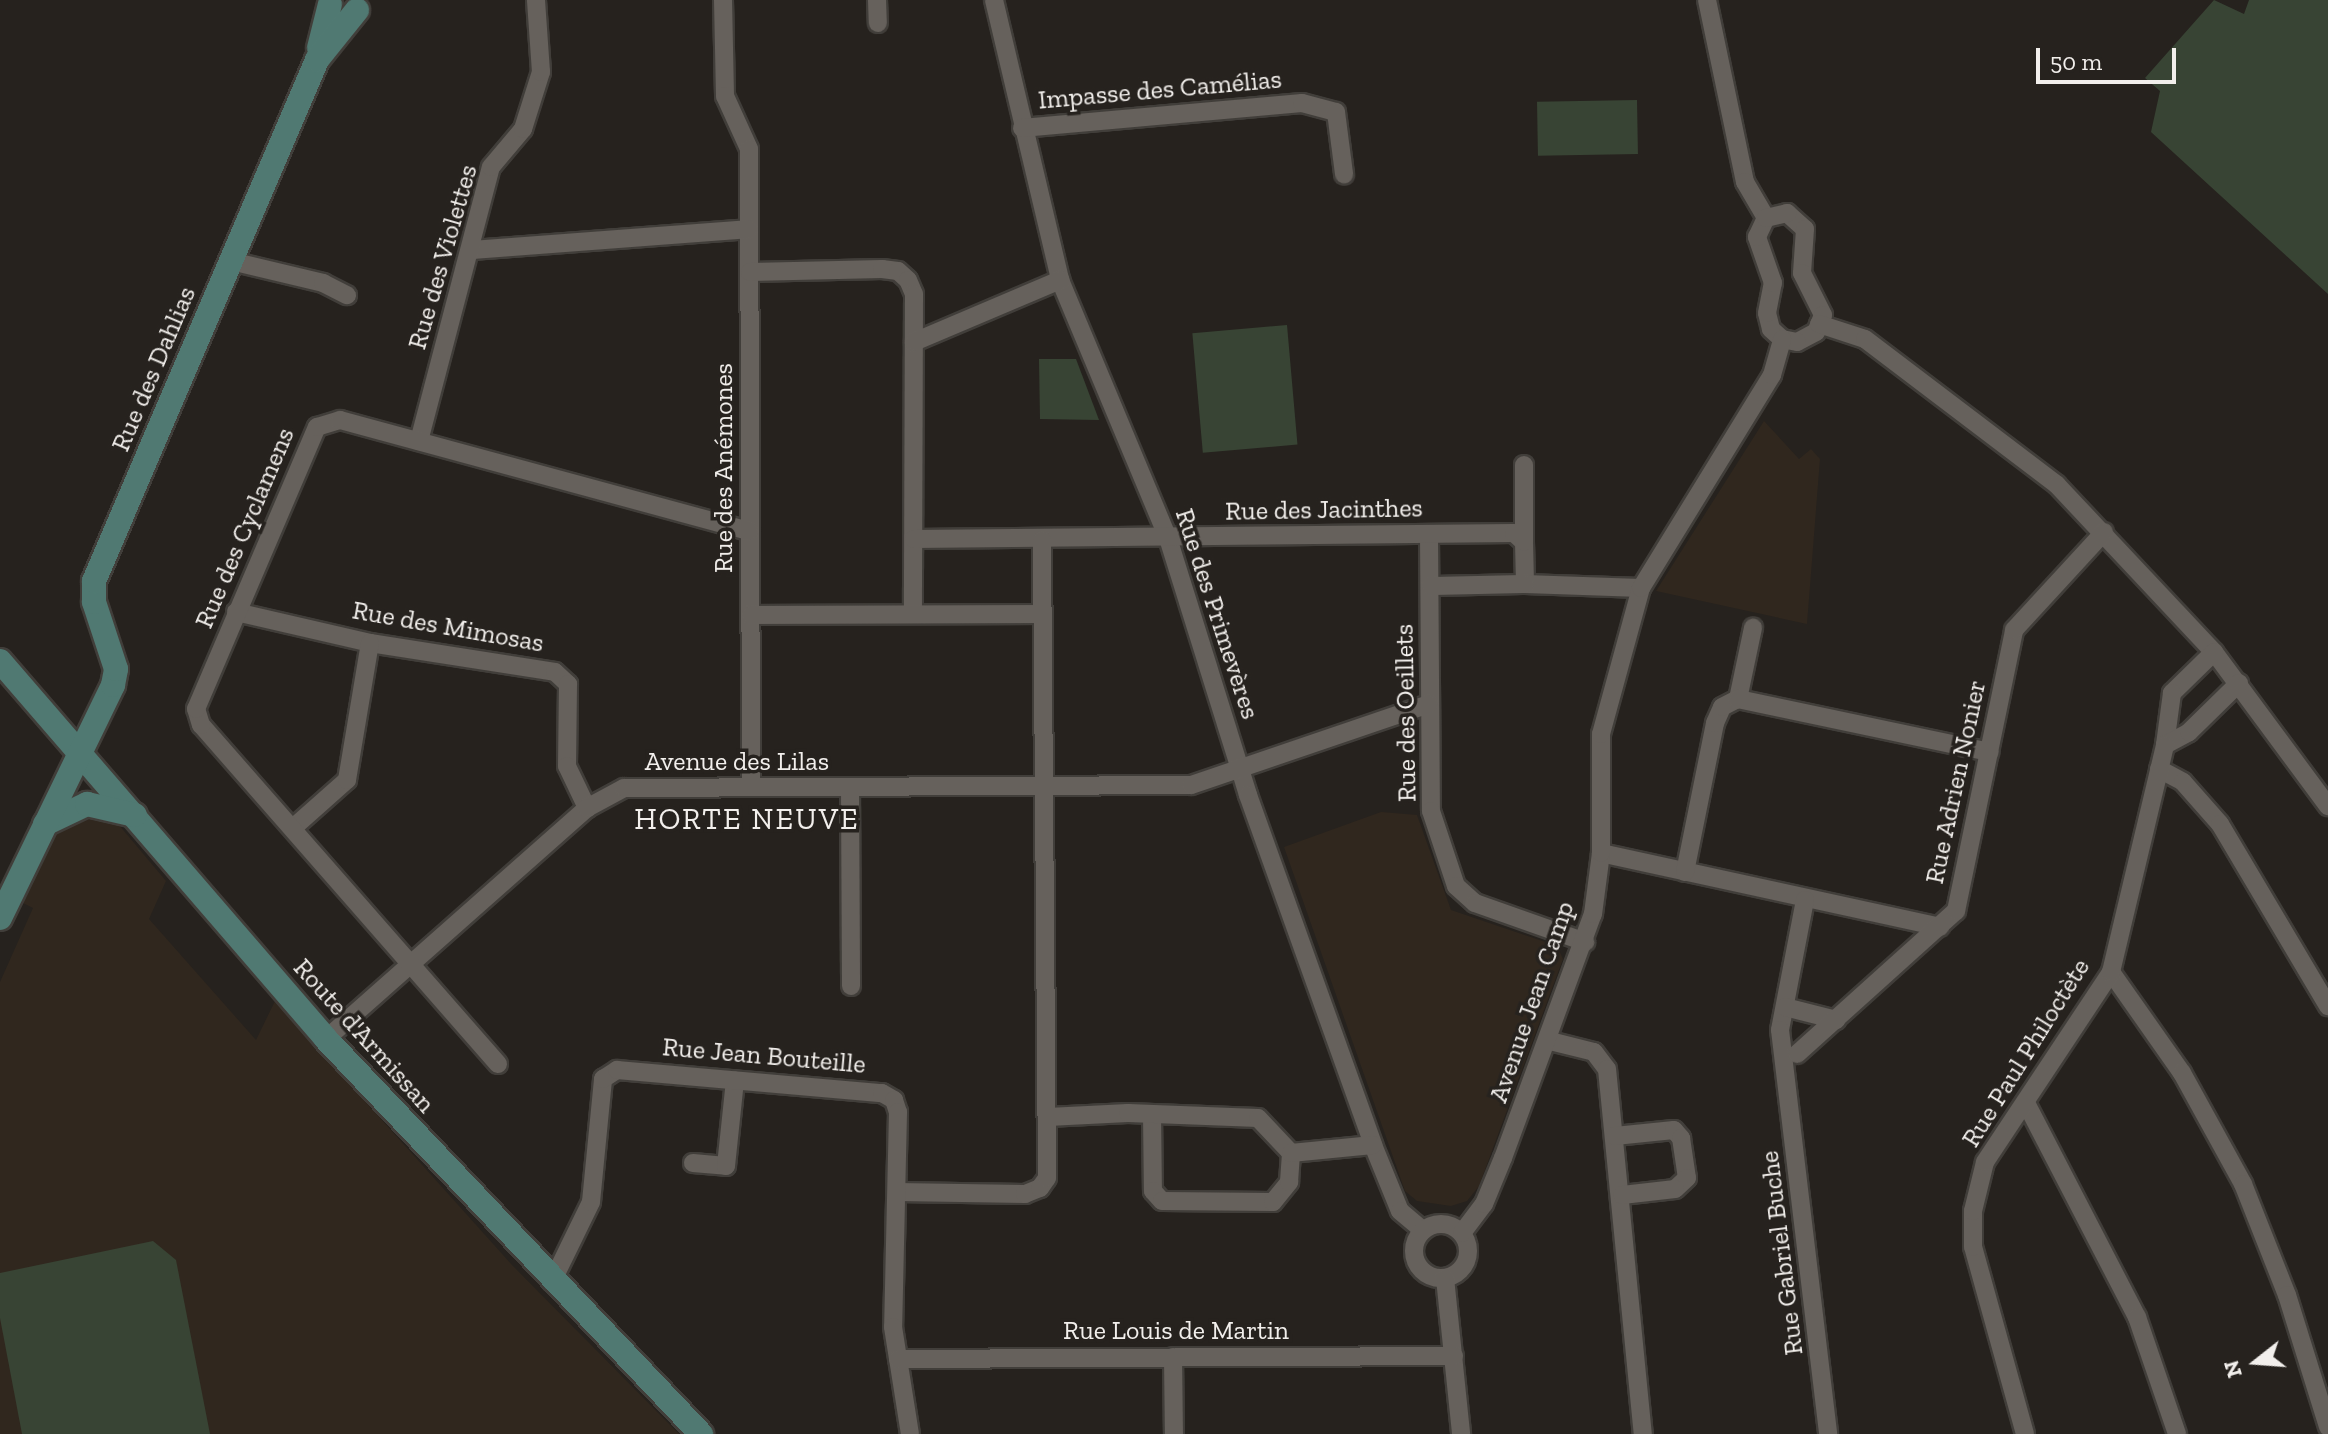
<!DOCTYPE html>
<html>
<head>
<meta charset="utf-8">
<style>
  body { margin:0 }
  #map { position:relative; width:2328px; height:1434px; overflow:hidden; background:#26221e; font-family:"Zilla Slab",serif }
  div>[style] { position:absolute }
  .built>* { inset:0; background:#30271e }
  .green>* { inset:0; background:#384434; transform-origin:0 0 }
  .roads { filter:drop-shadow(2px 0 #413e3a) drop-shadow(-2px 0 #413e3a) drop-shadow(0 2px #413e3a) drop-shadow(0 -2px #413e3a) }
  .street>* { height:18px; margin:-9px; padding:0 9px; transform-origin:9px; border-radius:9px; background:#66615c }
  .street>.ring { margin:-9px; padding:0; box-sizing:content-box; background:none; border:18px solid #66615c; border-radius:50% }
  .secondary>* { height:24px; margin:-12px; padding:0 12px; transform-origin:12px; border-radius:12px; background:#507972 }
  span { translate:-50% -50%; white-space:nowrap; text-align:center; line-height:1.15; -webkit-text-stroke:7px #26221e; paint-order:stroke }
  .street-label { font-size:26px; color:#f2efec }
  .quarter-label { font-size:30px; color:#f2efec; letter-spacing:2px }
  .north { position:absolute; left:2216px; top:1322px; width:80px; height:80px; -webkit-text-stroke:6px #26221e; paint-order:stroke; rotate:253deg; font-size:22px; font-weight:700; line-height:32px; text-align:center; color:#f2efec }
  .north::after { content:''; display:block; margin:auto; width:28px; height:36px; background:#f2efec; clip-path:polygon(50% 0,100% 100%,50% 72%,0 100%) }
  .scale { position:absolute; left:2036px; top:48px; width:140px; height:36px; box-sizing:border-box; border:4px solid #f2efec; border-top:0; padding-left:10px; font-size:24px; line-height:28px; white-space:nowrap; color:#f2efec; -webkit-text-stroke:6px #26221e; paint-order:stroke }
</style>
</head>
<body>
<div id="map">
  <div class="built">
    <div style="clip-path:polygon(1764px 421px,1799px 459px,1811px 449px,1820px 459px,1807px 624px,1656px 591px)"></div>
    <div style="clip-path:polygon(1381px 812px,1417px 815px,1451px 910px,1557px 946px,1563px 959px,1479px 1186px,1467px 1201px,1451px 1206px,1417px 1201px,1405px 1191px,1284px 847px)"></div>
    <div style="clip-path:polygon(78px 817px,119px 825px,166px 881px,149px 919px,256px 1040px,275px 1001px,512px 1265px,679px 1434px,0 1434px,0 982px,33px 908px,21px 902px,56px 830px)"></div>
  </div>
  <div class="green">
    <div style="clip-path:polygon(2214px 0,2244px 14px,2249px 0,2328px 0,2328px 294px,2151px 132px,2160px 91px,2145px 78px)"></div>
    <div style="left:1637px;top:100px;width:54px;height:100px;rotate:89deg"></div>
    <div style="left:1287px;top:325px;width:120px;height:95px;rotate:85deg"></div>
    <div style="clip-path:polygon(1039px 359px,1076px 359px,1099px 420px,1040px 419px)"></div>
    <div style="clip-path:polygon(153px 1241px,176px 1260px,210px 1434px,22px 1434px,0 1318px,0 1273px)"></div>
  </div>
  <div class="roads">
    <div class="street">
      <div style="left:723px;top:0;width:96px;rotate:88.8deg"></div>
      <div style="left:725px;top:96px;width:58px;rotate:65.6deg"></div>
      <div style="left:749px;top:149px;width:637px;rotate:89.82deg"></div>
      <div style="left:877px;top:0;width:23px;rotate:88deg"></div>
      <div style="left:994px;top:0;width:288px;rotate:76.7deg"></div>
      <div style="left:1060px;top:280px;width:280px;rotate:67.3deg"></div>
      <div style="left:1168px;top:538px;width:269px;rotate:72.7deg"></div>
      <div style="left:1248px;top:795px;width:372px;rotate:70.3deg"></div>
      <div style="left:1373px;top:1145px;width:71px;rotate:67.8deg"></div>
      <div style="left:1400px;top:1211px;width:30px;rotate:40deg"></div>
      <div style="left:1707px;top:0;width:186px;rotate:78.2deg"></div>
      <div style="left:1745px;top:182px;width:42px;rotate:59.7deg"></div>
      <div style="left:1022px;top:128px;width:281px;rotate:-5.1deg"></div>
      <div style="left:1302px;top:103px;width:35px;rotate:15deg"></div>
      <div style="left:1336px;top:112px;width:63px;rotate:82.6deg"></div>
      <div style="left:1787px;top:213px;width:24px;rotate:42deg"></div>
      <div style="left:1805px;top:229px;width:44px;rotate:93.9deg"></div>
      <div style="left:1802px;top:273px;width:47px;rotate:63.4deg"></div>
      <div style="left:1823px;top:315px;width:18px;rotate:112deg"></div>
      <div style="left:1816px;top:332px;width:21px;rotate:152deg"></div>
      <div style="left:1797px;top:342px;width:15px;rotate:-169deg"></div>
      <div style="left:1782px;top:339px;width:15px;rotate:-138deg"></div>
      <div style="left:1771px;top:329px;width:16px;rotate:-104deg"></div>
      <div style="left:1767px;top:313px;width:31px;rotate:-79deg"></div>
      <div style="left:1773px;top:283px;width:49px;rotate:-109.2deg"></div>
      <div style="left:1757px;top:237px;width:21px;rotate:-65deg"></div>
      <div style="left:1766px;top:218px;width:22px;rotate:-13deg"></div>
      <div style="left:471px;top:250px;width:278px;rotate:-4.3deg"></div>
      <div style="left:231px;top:261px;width:95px;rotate:13.4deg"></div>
      <div style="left:323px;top:283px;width:27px;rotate:27deg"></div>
      <div style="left:750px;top:272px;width:132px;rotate:-1.3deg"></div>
      <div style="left:882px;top:269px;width:16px;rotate:7deg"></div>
      <div style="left:898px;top:271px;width:13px;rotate:42deg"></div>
      <div style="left:908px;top:280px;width:15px;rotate:67deg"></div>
      <div style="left:914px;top:294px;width:319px;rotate:90.2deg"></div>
      <div style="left:1819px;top:324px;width:48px;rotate:18.1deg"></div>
      <div style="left:1865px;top:339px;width:241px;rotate:37.2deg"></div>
      <div style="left:2057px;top:485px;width:229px;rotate:46.8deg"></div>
      <div style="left:2214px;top:652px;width:192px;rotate:53.5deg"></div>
      <div style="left:914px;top:342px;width:159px;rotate:-23deg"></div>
      <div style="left:419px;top:441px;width:283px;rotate:-75.3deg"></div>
      <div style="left:491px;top:167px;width:50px;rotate:-49.9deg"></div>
      <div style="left:523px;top:129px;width:60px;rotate:-72.5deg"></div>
      <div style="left:541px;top:72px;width:72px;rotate:-94deg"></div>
      <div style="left:1429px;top:535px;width:276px;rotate:89.6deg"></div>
      <div style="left:1431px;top:811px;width:79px;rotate:71.6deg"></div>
      <div style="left:1456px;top:886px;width:25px;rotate:42deg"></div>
      <div style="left:1475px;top:903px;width:117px;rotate:19.5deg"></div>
      <div style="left:914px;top:539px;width:600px;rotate:-0.57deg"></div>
      <div style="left:1514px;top:533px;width:13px;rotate:42deg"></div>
      <div style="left:1524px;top:542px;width:42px;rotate:88.6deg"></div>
      <div style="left:1525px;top:584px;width:116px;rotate:2deg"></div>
      <div style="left:1524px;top:542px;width:77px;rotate:-90deg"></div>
      <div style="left:1431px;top:586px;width:94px;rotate:-1.2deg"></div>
      <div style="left:236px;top:612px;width:138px;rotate:13deg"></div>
      <div style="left:370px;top:643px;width:187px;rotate:8.9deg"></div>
      <div style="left:555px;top:672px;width:18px;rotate:43deg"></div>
      <div style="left:568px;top:684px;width:82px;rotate:90.7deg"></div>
      <div style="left:567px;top:766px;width:47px;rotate:64.5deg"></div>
      <div style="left:751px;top:615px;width:288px;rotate:-0.2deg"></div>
      <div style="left:2214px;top:652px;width:59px;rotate:135.7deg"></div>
      <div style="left:2172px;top:693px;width:52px;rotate:97.7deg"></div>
      <div style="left:2165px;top:745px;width:27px;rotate:-28deg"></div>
      <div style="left:2189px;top:732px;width:70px;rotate:-44.4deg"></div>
      <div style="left:1738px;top:699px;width:73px;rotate:-78.1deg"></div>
      <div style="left:2159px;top:769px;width:27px;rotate:28deg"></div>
      <div style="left:2183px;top:782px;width:56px;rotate:48.6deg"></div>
      <div style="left:2220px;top:824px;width:212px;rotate:59.3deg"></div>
      <div style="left:850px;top:788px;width:198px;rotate:89.7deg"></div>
      <div style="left:294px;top:827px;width:71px;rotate:-41.6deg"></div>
      <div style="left:347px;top:780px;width:139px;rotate:-80.5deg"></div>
      <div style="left:1601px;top:853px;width:347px;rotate:12.3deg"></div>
      <div style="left:1685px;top:872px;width:152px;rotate:-78.6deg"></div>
      <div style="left:1715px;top:723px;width:17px;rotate:-66deg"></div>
      <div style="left:1722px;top:707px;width:18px;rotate:-27deg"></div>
      <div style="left:1738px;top:699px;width:257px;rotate:11.9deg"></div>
      <div style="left:1805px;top:900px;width:132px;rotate:100.9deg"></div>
      <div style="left:1780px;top:1030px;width:407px;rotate:83.2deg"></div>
      <div style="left:2111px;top:972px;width:123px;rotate:54.9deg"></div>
      <div style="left:2182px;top:1073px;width:127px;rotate:61.2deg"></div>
      <div style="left:2243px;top:1184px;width:119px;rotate:68.4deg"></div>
      <div style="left:2287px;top:1295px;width:138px;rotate:72.7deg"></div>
      <div style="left:1785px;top:1007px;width:53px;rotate:14.3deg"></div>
      <div style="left:326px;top:1039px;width:349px;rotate:-41.5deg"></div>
      <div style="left:587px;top:808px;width:42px;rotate:-28.4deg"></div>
      <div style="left:624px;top:788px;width:567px;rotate:-0.3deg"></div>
      <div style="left:1191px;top:785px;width:251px;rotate:-18.8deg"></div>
      <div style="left:1550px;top:1041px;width:45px;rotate:14deg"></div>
      <div style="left:1594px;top:1052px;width:21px;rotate:53deg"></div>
      <div style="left:1607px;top:1069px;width:367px;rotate:84.4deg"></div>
      <div style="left:1797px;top:1054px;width:214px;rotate:-42deg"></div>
      <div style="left:1956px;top:911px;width:287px;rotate:-78.3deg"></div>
      <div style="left:2014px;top:630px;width:133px;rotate:-47.4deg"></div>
      <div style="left:498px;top:1064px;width:451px;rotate:-131.2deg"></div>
      <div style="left:201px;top:725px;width:17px;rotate:-107deg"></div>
      <div style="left:196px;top:709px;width:307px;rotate:-66.8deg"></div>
      <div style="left:317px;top:427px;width:24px;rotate:-17deg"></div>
      <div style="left:340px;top:420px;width:424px;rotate:15.2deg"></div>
      <div style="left:2027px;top:1105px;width:239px;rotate:62.6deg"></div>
      <div style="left:2137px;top:1317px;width:124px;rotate:71.1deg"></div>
      <div style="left:1152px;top:1114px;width:77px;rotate:89.3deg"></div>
      <div style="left:1153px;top:1191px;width:13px;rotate:48deg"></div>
      <div style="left:1162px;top:1201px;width:111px;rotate:0.5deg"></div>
      <div style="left:1273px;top:1202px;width:26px;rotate:-51deg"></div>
      <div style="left:1289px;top:1182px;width:29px;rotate:-86deg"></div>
      <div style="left:1048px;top:1117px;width:80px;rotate:-2.9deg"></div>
      <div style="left:1128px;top:1113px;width:130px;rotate:2.2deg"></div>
      <div style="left:1258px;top:1118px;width:48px;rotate:46.7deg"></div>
      <div style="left:1291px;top:1153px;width:82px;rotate:-5.6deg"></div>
      <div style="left:1615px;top:1136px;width:59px;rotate:-5.8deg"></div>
      <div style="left:1674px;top:1130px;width:11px;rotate:49deg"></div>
      <div style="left:1681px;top:1138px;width:40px;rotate:81.5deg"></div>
      <div style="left:1687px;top:1178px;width:16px;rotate:137deg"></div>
      <div style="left:1675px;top:1189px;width:53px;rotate:173.5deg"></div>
      <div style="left:693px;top:1163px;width:33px;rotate:5deg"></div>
      <div style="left:726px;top:1166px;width:86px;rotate:-84deg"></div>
      <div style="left:897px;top:1192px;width:128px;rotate:0.9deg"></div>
      <div style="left:1025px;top:1194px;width:16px;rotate:-22deg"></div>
      <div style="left:1040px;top:1188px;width:12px;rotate:-55deg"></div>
      <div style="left:1047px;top:1178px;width:638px;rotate:-90.45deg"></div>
      <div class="ring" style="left:1414px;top:1224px;width:36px;height:36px"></div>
      <div style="left:1462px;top:1233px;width:36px;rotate:-53deg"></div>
      <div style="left:1484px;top:1204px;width:50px;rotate:-67.6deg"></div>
      <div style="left:1503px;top:1158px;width:260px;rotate:-69.8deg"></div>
      <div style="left:1593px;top:914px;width:62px;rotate:-82.5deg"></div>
      <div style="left:1601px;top:853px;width:119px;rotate:-90deg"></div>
      <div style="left:1601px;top:734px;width:151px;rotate:-74.7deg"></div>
      <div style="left:1641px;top:588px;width:250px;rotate:-58.4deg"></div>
      <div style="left:1772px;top:375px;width:37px;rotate:-74deg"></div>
      <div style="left:1445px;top:1278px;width:157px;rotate:84.1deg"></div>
      <div style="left:552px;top:1282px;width:89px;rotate:-64deg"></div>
      <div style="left:591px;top:1202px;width:124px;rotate:-84.4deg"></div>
      <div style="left:603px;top:1079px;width:17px;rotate:-33deg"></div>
      <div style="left:617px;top:1070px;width:266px;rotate:5deg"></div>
      <div style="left:882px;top:1093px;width:14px;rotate:30deg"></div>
      <div style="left:894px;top:1100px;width:13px;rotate:72deg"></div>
      <div style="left:898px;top:1112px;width:215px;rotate:91.3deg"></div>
      <div style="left:893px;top:1327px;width:108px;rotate:81deg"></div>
      <div style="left:1173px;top:1357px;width:77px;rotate:89.3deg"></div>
      <div style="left:898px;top:1359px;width:556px;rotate:-0.31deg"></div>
      <div style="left:2025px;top:1434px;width:194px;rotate:-105.5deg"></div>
      <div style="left:1973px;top:1247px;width:36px;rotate:-90deg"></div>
      <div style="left:1973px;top:1211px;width:50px;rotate:-76.2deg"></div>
      <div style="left:1985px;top:1162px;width:228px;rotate:-56.4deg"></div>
      <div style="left:2111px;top:972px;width:233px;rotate:-76.6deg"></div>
    </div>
    <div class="secondary">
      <div style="left:319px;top:48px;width:45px;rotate:-76deg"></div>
      <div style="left:0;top:661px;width:499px;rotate:49.2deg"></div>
      <div style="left:326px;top:1039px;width:545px;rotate:46.49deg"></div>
      <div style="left:45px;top:824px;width:47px;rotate:-25.5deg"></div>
      <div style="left:87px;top:804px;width:49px;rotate:12.9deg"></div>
      <div style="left:0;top:918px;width:259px;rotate:-64.1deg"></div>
      <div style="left:113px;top:685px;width:16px;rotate:-79deg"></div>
      <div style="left:116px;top:669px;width:71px;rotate:-108.2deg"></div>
      <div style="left:94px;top:602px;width:21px;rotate:-90deg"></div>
      <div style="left:94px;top:581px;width:567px;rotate:-66.83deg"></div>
      <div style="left:317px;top:60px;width:64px;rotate:-51.3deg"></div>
    </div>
  </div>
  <div class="street-label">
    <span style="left:1160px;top:90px;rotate:-5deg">Impasse des Camélias</span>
    <span style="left:443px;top:257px;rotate:-74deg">Rue des Violettes</span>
    <span style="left:154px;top:369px;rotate:-67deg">Rue des Dahlias</span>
    <span style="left:724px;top:468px;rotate:-90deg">Rue des Anémones</span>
    <span style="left:1324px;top:510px;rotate:-1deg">Rue des Jacinthes</span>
    <span style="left:245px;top:528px;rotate:-67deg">Rue des Cyclamens</span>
    <span style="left:1217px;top:614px;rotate:72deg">Rue des Primevères</span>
    <span style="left:448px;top:627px;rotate:10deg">Rue des Mimosas</span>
    <span style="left:1406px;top:713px;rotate:-91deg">Rue des Oeillets</span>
    <span style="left:737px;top:762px">Avenue des Lilas</span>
    <span style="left:1956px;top:782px;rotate:-78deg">Rue Adrien Nonier</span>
    <span style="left:1532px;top:1002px;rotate:-71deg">Avenue Jean Camp</span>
    <span style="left:364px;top:1036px;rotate:48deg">Route d'Armissan</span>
    <span style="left:2026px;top:1053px;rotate:-58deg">Rue Paul Philoctète</span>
    <span style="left:764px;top:1056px;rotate:5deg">Rue Jean Bouteille</span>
    <span style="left:1782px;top:1253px;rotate:-97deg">Rue Gabriel Buche</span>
    <span style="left:1176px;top:1331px">Rue Louis de Martin</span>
  </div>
  <div class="quarter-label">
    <span style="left:747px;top:819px">HORTE NEUVE</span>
  </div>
  <div class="north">N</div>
  <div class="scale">50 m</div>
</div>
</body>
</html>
